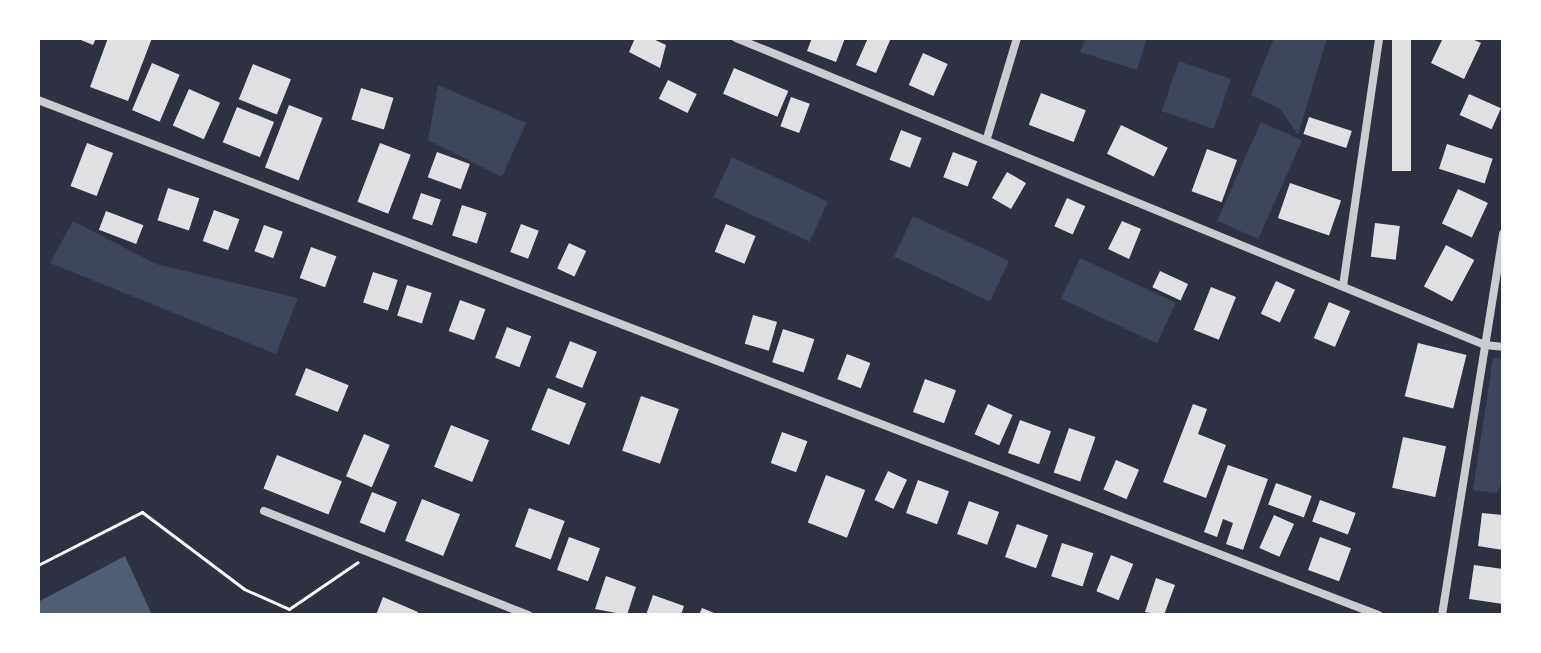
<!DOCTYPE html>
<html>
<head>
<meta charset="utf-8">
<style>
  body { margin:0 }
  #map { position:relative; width:1541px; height:653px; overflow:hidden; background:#2d3142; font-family:Rubik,sans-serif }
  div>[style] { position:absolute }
  .green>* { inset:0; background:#3c4559; transform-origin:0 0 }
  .water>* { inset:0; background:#4f5d75 }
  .building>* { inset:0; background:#e0e0e3; transform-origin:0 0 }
  .path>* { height:3px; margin:-1.5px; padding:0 1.5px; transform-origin:1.5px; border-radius:1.5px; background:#fff }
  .minor>* { height:8px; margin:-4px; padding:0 4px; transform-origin:4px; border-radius:4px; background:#caccd0 }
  span { translate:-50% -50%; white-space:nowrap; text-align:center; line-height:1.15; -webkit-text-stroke:8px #fff; paint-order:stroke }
  .frame { position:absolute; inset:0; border:40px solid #fff; pointer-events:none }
</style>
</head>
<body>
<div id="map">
  <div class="green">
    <div style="clip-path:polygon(1086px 38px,1147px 38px,1137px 70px,1080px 52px)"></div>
    <div style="clip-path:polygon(1274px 38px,1327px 38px,1298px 135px,1280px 109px,1251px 95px)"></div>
    <div style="left:1179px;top:61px;width:55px;height:53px;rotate:19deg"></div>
    <div style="clip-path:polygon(438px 85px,526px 123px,502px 177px,428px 140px)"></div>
    <div style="left:1261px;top:122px;width:45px;height:108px;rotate:24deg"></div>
    <div style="left:732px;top:157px;width:106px;height:44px;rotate:25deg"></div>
    <div style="left:913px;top:216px;width:106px;height:45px;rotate:25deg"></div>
    <div style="clip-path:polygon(73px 221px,156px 264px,298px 298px,276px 354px,50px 263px)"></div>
    <div style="left:1080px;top:258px;width:106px;height:45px;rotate:25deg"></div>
    <div style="clip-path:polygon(1493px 358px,1503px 359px,1503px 480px,1497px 493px,1473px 490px)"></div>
  </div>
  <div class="water">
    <div style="clip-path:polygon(125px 556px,152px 615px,38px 615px,38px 602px)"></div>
  </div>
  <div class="building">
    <div style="clip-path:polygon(76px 38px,96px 38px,93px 45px)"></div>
    <div style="clip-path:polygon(108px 38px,152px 38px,128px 101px,90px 87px)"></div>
    <div style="clip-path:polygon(635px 38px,651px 38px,666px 45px,660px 68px,629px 52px)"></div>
    <div style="clip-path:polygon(812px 38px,845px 38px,836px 62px,807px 51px)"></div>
    <div style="clip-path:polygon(868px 38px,891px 38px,876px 73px,856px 65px)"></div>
    <div style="left:1392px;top:38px;width:19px;height:133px"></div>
    <div style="clip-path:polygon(1443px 38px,1470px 38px,1481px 43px,1464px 79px,1431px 63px)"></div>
    <div style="left:923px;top:53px;width:27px;height:35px;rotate:24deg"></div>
    <div style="left:152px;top:63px;width:30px;height:51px;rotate:23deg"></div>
    <div style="left:253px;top:64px;width:41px;height:38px;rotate:22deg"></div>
    <div style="left:734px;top:68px;width:59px;height:28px;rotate:23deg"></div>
    <div style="left:668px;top:80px;width:32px;height:21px;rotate:26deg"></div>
    <div style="left:361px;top:88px;width:34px;height:33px;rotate:17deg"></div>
    <div style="left:189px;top:89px;width:34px;height:40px;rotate:24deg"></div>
    <div style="left:1041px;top:93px;width:48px;height:34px;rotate:21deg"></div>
    <div style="left:1469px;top:94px;width:35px;height:23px;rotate:24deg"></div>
    <div style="left:791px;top:97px;width:20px;height:31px;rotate:20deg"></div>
    <div style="left:289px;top:105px;width:36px;height:67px;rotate:21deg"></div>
    <div style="left:237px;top:107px;width:40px;height:38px;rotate:22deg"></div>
    <div style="left:1309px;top:117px;width:45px;height:18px;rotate:18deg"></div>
    <div style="left:1121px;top:125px;width:52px;height:32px;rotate:26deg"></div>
    <div style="left:901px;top:130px;width:22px;height:32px;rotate:21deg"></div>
    <div style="left:87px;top:143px;width:28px;height:46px;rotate:21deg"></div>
    <div style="left:380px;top:143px;width:33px;height:63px;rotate:21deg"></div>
    <div style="left:1447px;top:144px;width:48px;height:26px;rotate:18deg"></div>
    <div style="left:1207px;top:149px;width:32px;height:45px;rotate:20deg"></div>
    <div style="left:437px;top:152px;width:35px;height:27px;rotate:20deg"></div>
    <div style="left:953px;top:152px;width:26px;height:27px;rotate:21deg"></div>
    <div style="left:1007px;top:172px;width:22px;height:30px;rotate:30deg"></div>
    <div style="left:1290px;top:183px;width:54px;height:37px;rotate:19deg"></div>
    <div style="left:168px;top:188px;width:33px;height:34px;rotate:18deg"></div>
    <div style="left:1458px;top:189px;width:33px;height:38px;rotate:25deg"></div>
    <div style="left:421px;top:193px;width:21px;height:27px;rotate:19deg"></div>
    <div style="left:1067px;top:198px;width:20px;height:31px;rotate:24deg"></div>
    <div style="left:462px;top:205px;width:26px;height:32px;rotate:18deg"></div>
    <div style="left:214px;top:210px;width:27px;height:33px;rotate:20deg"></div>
    <div style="left:106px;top:211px;width:40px;height:20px;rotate:21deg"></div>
    <div style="clip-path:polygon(1122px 221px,1141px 229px,1129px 259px,1108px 249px)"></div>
    <div style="left:1375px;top:223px;width:25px;height:34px;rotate:7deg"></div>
    <div style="left:521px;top:224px;width:19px;height:30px;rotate:21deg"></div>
    <div style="left:726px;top:224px;width:32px;height:30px;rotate:22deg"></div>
    <div style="left:264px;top:225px;width:20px;height:28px;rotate:20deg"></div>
    <div style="left:569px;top:243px;width:19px;height:28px;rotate:25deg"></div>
    <div style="left:1446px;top:245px;width:32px;height:47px;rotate:28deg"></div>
    <div style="left:311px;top:247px;width:27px;height:33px;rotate:20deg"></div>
    <div style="left:1160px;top:271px;width:31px;height:18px;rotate:25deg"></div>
    <div style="left:373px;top:272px;width:26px;height:32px;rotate:18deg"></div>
    <div style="left:1276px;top:281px;width:21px;height:36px;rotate:25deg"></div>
    <div style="left:407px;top:285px;width:26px;height:32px;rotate:18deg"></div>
    <div style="left:1211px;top:287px;width:27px;height:46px;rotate:22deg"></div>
    <div style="left:460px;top:300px;width:27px;height:33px;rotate:20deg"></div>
    <div style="left:1329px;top:302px;width:23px;height:39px;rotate:23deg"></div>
    <div style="left:753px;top:315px;width:25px;height:30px;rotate:16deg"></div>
    <div style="left:507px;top:327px;width:26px;height:33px;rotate:21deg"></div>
    <div style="left:783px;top:329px;width:33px;height:35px;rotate:18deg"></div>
    <div style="left:570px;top:341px;width:29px;height:39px;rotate:22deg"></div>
    <div style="left:1418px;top:343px;width:50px;height:55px;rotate:14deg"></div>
    <div style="left:847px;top:354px;width:25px;height:27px;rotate:21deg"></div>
    <div style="left:306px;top:368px;width:46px;height:29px;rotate:22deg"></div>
    <div style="left:925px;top:379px;width:33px;height:35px;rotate:20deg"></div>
    <div style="left:548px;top:388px;width:41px;height:45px;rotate:22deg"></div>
    <div style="left:641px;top:396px;width:40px;height:58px;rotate:19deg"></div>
    <div style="left:988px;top:404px;width:27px;height:33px;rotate:24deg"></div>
    <div style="clip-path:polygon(1193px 404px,1207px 409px,1198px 434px,1226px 445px,1206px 498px,1163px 482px)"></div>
    <div style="left:1020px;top:420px;width:33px;height:35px;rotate:20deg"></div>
    <div style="left:451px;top:425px;width:41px;height:45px;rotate:22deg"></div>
    <div style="left:1069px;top:428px;width:28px;height:47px;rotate:19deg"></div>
    <div style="left:782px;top:432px;width:27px;height:33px;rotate:20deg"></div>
    <div style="left:364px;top:434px;width:28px;height:46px;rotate:23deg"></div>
    <div style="left:1403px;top:437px;width:44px;height:52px;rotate:12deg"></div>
    <div style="left:277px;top:455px;width:70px;height:36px;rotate:22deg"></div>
    <div style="left:1116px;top:460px;width:25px;height:32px;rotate:23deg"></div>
    <div style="clip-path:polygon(1228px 465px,1268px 479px,1243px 550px,1226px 544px,1233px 523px,1223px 519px,1217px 537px,1204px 532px)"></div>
    <div style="left:888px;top:471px;width:21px;height:32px;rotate:25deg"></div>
    <div style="left:826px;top:475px;width:42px;height:51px;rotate:21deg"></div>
    <div style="left:918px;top:480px;width:33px;height:35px;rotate:20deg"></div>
    <div style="left:1276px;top:483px;width:38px;height:23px;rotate:20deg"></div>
    <div style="left:372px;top:492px;width:27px;height:33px;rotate:22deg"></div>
    <div style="left:422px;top:499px;width:41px;height:45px;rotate:22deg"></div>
    <div style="left:1320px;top:500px;width:38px;height:23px;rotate:20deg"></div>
    <div style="left:969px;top:501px;width:32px;height:35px;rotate:20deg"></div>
    <div style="left:529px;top:508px;width:38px;height:41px;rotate:20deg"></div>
    <div style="clip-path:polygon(1482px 513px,1503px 515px,1503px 550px,1478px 546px)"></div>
    <div style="left:1274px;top:515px;width:22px;height:36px;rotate:24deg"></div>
    <div style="left:1017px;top:524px;width:33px;height:35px;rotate:20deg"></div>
    <div style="left:569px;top:537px;width:33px;height:35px;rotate:20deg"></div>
    <div style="left:1320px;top:537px;width:33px;height:35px;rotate:20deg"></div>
    <div style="left:1062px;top:543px;width:33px;height:35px;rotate:18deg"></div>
    <div style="left:1111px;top:555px;width:24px;height:39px;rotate:22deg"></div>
    <div style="clip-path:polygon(1474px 565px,1503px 569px,1503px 604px,1469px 599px)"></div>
    <div style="clip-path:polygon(606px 576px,636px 587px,627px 615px,595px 609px)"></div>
    <div style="clip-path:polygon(1156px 578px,1175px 585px,1164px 615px,1145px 612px)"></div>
    <div style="clip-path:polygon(653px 595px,684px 606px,681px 615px,646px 615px)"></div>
    <div style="clip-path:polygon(383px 597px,418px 612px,417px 615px,376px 615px)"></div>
    <div style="clip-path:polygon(702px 608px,719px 615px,699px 615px)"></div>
  </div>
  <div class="path">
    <div style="left:38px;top:565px;width:117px;rotate:-27deg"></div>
    <div style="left:142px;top:512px;width:128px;rotate:37deg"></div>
    <div style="left:244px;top:589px;width:49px;rotate:24deg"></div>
    <div style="left:289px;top:609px;width:83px;rotate:-34.3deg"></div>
  </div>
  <div class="minor">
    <div style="left:736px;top:38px;width:809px;rotate:22.29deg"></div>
    <div style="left:1485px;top:345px;width:18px;rotate:6deg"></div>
    <div style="left:38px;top:100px;width:1436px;rotate:21.02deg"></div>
    <div style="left:987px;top:138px;width:104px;rotate:-73.3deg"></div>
    <div style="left:1343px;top:286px;width:251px;rotate:-81.7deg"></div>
    <div style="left:264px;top:511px;width:284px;rotate:21.5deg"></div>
    <div style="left:1442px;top:615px;width:386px;rotate:-80.9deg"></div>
  </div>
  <div class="frame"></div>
</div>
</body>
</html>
